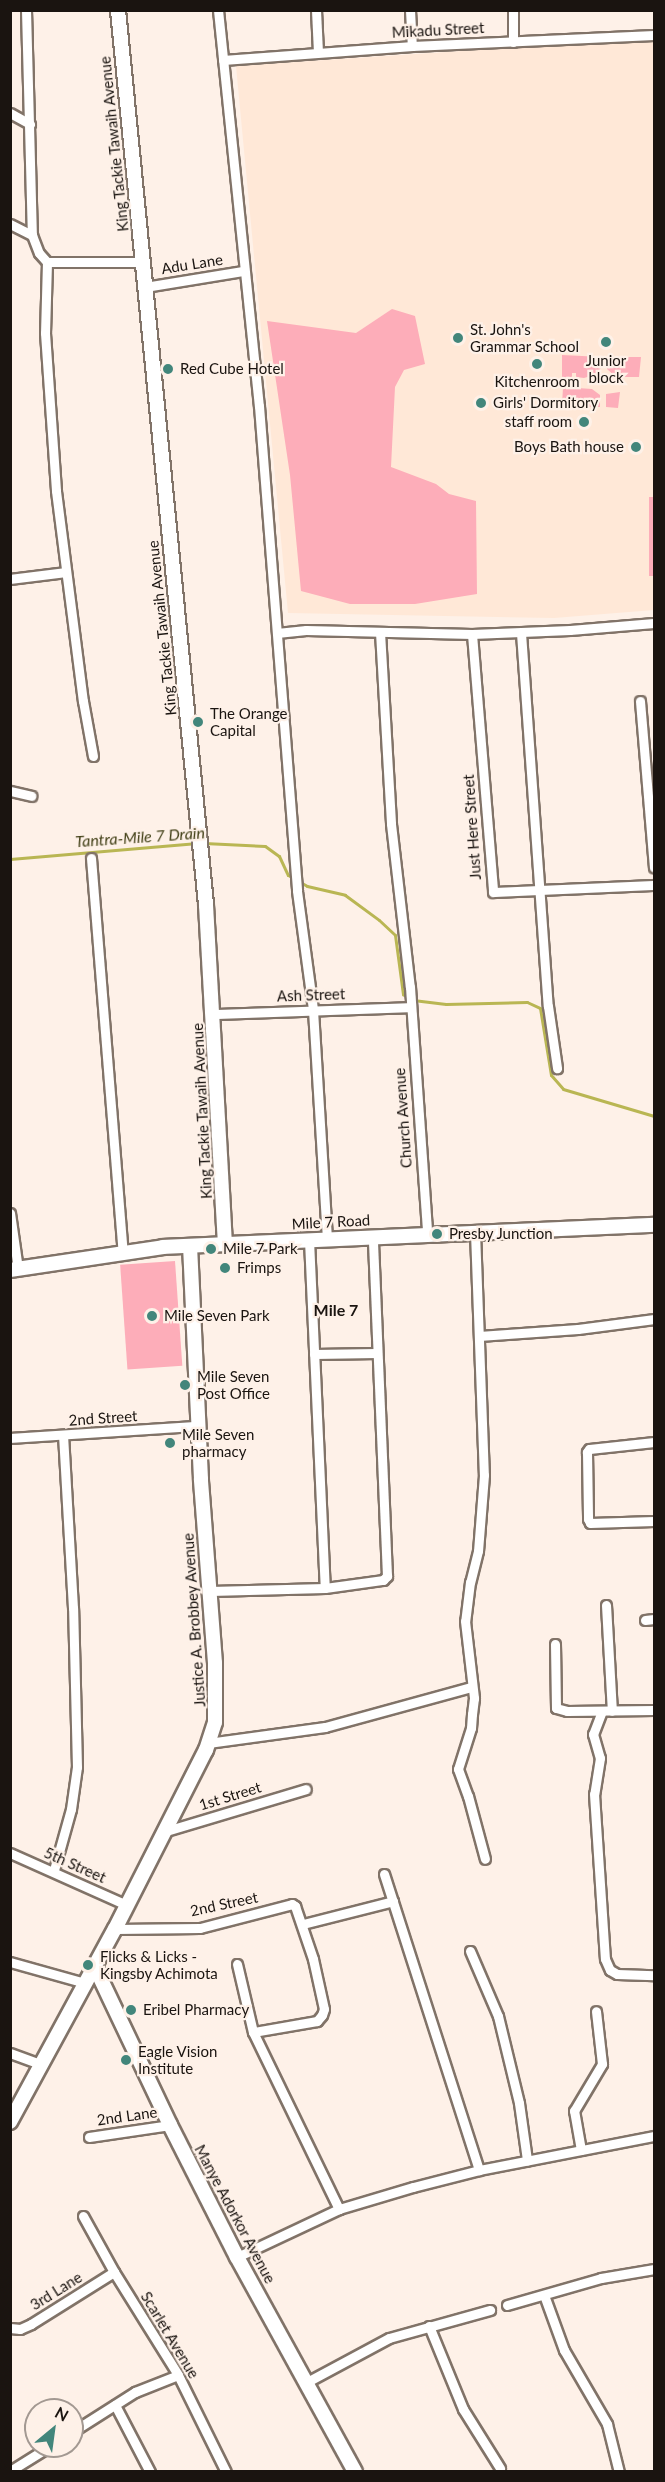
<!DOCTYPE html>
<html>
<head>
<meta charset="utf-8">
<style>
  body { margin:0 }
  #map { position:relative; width:665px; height:2482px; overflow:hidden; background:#fef1e8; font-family:Lato,sans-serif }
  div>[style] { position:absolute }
  .built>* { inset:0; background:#ffe8d7 }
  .green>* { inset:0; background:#fdadb9; transform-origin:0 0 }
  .stream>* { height:3px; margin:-1.5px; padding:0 1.5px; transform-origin:1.5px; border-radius:1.5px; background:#b9b653 }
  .roads { filter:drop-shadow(2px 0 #817368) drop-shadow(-2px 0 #817368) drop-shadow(0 2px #817368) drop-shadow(0 -2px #817368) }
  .street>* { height:9px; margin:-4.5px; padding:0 4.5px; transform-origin:4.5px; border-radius:4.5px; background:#fff }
  .secondary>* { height:14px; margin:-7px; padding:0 7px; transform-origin:7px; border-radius:7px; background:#fff }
  .dots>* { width:16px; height:16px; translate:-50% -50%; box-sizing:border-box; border:3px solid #fef1e8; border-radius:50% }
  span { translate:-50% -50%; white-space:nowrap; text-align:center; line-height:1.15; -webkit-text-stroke:4.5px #fef1e8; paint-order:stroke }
  .street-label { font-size:15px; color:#1a1410 }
  .poi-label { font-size:15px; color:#1a1410 }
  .left { translate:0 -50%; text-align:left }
  .right { translate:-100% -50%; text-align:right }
  .water-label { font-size:16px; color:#434118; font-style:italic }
  .neighbourhood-label { font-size:16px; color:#1a1410; font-weight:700 }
  .frame { position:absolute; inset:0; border:12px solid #1a1410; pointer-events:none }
  .north { position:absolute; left:24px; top:2398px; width:60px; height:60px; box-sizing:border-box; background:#fef1e8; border:2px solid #a39992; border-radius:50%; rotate:29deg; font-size:16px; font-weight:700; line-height:24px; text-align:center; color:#1a1410 }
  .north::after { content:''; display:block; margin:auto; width:21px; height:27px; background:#42867b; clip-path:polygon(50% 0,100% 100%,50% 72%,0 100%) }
</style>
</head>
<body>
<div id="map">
  <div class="built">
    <div style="clip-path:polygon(654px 38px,654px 610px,554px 618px,288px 613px,236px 66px)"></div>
  </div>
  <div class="green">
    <div style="clip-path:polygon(392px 309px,415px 316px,425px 364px,404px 370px,395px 387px,391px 467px,436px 484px,449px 494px,476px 501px,477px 594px,415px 604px,350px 604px,301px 591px,290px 475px,267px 321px,356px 333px)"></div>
    <div style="clip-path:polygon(562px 355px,602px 357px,601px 368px,594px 375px,584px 378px,576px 377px,576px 373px,572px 373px,572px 378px,562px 377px)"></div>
    <div style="clip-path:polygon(606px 357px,641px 357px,639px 377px,616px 377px,607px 369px)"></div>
    <div style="clip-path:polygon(563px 387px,592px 389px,600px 395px,600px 407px,562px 406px)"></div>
    <div style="clip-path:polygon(620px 392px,618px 408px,606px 407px,606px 394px)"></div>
    <div style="left:649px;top:497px;width:5px;height:79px"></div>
    <div style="left:175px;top:1261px;width:105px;height:55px;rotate:86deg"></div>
  </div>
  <div class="stream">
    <div style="left:204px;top:843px;width:61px;rotate:2.8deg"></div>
    <div style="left:265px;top:846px;width:17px;rotate:36deg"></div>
    <div style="left:279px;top:856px;width:21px;rotate:65deg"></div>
    <div style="left:288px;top:875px;width:22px;rotate:30deg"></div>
    <div style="left:307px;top:886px;width:39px;rotate:13deg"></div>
    <div style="left:345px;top:895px;width:42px;rotate:36.3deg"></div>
    <div style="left:379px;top:920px;width:22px;rotate:43deg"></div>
    <div style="left:395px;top:935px;width:60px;rotate:82.3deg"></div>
    <div style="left:403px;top:994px;width:6px;rotate:31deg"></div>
    <div style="left:10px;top:859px;width:188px;rotate:-4.9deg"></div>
    <div style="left:413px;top:1000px;width:33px;rotate:7deg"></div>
    <div style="left:446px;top:1004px;width:81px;rotate:-1.4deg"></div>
    <div style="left:527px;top:1002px;width:14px;rotate:25deg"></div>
    <div style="left:540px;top:1008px;width:68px;rotate:80.7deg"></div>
    <div style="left:551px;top:1075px;width:18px;rotate:49deg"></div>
    <div style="left:563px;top:1089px;width:95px;rotate:16.5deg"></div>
  </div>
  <div class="roads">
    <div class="street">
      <div style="left:26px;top:10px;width:225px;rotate:88.5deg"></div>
      <div style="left:32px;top:235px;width:19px;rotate:69deg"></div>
      <div style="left:39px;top:253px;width:12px;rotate:48deg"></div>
      <div style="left:47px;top:262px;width:71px;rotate:91.6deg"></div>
      <div style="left:45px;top:333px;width:158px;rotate:86deg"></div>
      <div style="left:56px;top:491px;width:212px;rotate:82.7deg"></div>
      <div style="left:83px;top:701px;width:56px;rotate:79.7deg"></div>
      <div style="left:218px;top:10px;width:398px;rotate:84.1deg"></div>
      <div style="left:259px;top:406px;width:486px;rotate:85.5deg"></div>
      <div style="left:297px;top:891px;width:120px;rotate:82.3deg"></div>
      <div style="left:313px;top:1010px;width:228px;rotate:86.5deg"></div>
      <div style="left:316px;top:10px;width:42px;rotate:87.3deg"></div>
      <div style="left:410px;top:10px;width:36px;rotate:87deg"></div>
      <div style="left:513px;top:10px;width:32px;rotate:90deg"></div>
      <div style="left:223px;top:60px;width:190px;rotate:-4.2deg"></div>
      <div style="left:412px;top:46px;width:242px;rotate:-2.6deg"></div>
      <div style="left:10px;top:113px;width:23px;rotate:29deg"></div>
      <div style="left:10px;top:224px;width:25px;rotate:27deg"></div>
      <div style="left:47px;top:262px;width:96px"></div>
      <div style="left:145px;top:287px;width:99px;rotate:-9.3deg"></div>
      <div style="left:10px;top:579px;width:56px;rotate:-7.1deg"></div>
      <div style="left:380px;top:632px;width:192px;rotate:86.7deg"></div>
      <div style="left:391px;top:824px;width:164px;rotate:83.4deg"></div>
      <div style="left:410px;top:987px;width:247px;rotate:86deg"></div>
      <div style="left:277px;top:633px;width:29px;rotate:-6deg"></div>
      <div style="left:306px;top:630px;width:166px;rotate:1.4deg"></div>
      <div style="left:472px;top:634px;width:98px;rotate:-2.3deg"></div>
      <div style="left:570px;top:630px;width:84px;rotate:-4.8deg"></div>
      <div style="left:521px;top:633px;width:374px;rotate:85.9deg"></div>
      <div style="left:548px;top:1006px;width:63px;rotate:81.7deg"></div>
      <div style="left:472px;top:634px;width:259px;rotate:85.3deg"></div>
      <div style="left:493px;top:892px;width:161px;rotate:-2.5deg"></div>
      <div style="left:640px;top:701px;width:167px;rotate:85.2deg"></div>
      <div style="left:10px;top:791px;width:22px;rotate:13deg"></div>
      <div style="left:91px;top:858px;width:397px;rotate:85.4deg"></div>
      <div style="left:214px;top:1014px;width:196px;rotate:-2deg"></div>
      <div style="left:10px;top:1213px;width:57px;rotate:81.9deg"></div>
      <div style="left:475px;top:1232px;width:243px;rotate:87.9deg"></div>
      <div style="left:484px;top:1475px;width:76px;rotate:94.5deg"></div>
      <div style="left:478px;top:1551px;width:32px;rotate:104deg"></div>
      <div style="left:470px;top:1582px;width:39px;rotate:97deg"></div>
      <div style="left:465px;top:1621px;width:78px;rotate:83.3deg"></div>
      <div style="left:474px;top:1698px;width:16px;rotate:97deg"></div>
      <div style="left:472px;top:1714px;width:14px;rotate:94deg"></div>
      <div style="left:471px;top:1728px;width:43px;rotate:107.6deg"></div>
      <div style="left:458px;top:1769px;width:29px;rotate:70deg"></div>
      <div style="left:468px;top:1796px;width:65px;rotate:74.9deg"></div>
      <div style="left:309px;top:1240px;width:348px;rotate:87.4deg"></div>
      <div style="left:479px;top:1336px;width:99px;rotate:-4deg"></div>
      <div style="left:578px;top:1329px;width:77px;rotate:-7.5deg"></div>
      <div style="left:314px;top:1354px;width:63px;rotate:-0.9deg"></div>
      <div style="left:10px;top:1438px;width:188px;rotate:-3.7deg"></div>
      <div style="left:654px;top:1442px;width:65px;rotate:173.9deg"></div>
      <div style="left:589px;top:1449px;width:4px;rotate:124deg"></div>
      <div style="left:587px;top:1452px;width:67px;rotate:89.1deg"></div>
      <div style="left:588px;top:1519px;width:4px;rotate:63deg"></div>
      <div style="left:590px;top:1523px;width:64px;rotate:-1.8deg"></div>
      <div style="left:210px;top:1591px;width:115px;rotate:-1.5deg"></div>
      <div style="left:325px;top:1588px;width:59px;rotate:-7.9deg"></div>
      <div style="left:383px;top:1580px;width:6px;rotate:-45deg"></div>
      <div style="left:387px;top:1576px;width:339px;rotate:-92.4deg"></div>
      <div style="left:606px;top:1605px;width:106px;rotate:86.8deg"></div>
      <div style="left:645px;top:1620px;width:9px;rotate:-6deg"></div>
      <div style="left:555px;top:1644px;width:64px;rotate:89.1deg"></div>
      <div style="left:556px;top:1708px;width:11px;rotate:15deg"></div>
      <div style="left:567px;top:1711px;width:87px;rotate:-0.7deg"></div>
      <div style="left:602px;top:1711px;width:25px;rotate:111deg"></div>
      <div style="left:593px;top:1734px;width:25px;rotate:74deg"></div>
      <div style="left:600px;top:1758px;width:36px;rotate:99deg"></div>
      <div style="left:594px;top:1794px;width:165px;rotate:86.2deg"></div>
      <div style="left:605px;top:1959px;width:12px;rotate:66deg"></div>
      <div style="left:610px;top:1970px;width:8px;rotate:30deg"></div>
      <div style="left:617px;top:1974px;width:37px;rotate:2deg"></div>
      <div style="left:208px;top:1743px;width:118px;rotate:-7.8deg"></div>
      <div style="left:325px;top:1727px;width:151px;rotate:-15.3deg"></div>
      <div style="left:163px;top:1832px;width:149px;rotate:-16.7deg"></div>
      <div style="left:10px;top:1853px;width:128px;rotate:24deg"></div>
      <div style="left:54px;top:1870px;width:63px;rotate:-74.4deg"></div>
      <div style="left:71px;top:1809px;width:42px;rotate:-81.9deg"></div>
      <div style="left:77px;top:1767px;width:159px;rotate:-91.4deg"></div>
      <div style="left:73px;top:1608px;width:172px;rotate:-93.3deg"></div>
      <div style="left:384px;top:1874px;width:311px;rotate:72.2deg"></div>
      <div style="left:303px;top:1924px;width:93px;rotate:-14.3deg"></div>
      <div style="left:115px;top:1929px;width:85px;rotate:-0.7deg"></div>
      <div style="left:200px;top:1928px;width:95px;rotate:-14.6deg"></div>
      <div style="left:292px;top:1904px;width:4px;rotate:34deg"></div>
      <div style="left:295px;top:1906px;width:56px;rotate:71.2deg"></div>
      <div style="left:313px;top:1959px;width:51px;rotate:77.6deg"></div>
      <div style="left:324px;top:2009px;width:6px;rotate:108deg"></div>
      <div style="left:322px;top:2015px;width:8px;rotate:130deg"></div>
      <div style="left:317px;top:2021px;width:65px;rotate:170.2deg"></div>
      <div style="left:470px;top:1951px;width:71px;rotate:66.7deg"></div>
      <div style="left:498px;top:2016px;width:89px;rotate:76.4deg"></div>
      <div style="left:519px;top:2103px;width:58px;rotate:82deg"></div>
      <div style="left:10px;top:1962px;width:78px;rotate:15.6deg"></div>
      <div style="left:237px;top:1964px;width:70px;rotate:76.8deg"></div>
      <div style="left:253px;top:2032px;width:197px;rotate:64.1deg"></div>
      <div style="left:10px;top:2053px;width:32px;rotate:20deg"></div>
      <div style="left:89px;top:2137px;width:82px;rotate:-8.4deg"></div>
      <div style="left:581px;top:2150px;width:40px;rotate:-100deg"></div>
      <div style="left:574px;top:2111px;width:55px;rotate:-59.2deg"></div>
      <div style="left:602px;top:2064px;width:53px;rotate:-96.5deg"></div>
      <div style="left:83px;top:2216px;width:64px;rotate:61deg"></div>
      <div style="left:114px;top:2272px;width:121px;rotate:58.1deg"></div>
      <div style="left:178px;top:2375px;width:108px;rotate:63.7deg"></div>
      <div style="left:237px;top:2257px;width:113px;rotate:-25.2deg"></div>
      <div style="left:339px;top:2209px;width:77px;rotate:-16.6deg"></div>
      <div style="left:413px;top:2187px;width:68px;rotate:-14.4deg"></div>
      <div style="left:479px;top:2170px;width:178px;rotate:-11deg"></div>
      <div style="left:544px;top:2295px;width:59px;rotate:70deg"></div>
      <div style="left:564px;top:2350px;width:86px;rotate:59.8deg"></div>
      <div style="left:607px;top:2424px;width:49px;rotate:76deg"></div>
      <div style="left:507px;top:2305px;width:98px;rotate:-16deg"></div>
      <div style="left:601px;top:2278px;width:54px;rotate:-9.6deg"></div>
      <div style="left:429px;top:2326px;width:90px;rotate:67.7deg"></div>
      <div style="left:463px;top:2409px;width:70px;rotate:57.9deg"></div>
      <div style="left:10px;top:2328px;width:10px;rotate:6deg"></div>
      <div style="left:20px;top:2329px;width:12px;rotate:-24deg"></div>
      <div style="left:31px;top:2324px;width:98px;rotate:-32.1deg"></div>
      <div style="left:307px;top:2382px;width:93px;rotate:-28.2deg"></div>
      <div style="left:389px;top:2338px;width:105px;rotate:-15.5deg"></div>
      <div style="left:115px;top:2405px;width:76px;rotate:62.4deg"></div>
      <div style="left:72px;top:2432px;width:75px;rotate:-32.4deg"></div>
      <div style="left:135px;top:2392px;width:46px;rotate:-21.6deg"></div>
      <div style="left:10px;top:2471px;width:47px;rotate:-32deg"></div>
    </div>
    <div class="secondary">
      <div style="left:118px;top:10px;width:899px;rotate:84.38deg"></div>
      <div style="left:206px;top:905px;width:339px;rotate:86.8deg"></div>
      <div style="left:10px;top:1270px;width:155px;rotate:-8.5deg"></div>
      <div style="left:163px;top:1247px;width:491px;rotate:-2.6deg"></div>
      <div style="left:95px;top:1967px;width:175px;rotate:64.6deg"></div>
      <div style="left:170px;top:2125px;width:148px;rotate:63.1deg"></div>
      <div style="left:237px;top:2257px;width:245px;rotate:61.2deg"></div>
      <div style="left:10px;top:2122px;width:220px;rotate:-61.5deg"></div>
      <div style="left:115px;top:1929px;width:201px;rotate:-63.1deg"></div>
      <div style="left:206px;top:1750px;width:29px;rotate:-72deg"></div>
      <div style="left:215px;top:1722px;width:59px;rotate:-90deg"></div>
      <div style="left:215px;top:1663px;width:185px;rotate:-94.4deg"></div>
      <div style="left:201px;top:1479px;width:232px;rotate:-92.7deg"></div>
    </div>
  </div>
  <div class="dots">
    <div style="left:458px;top:338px;background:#42867b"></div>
    <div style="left:606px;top:342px;background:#42867b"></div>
    <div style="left:537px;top:364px;background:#42867b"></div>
    <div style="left:168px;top:369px;background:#42867b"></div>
    <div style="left:481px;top:403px;background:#42867b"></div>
    <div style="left:584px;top:422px;background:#42867b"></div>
    <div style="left:636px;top:447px;background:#42867b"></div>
    <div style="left:198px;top:722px;background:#42867b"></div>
    <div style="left:437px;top:1234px;background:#42867b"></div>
    <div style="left:211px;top:1249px;background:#42867b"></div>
    <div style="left:225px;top:1268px;background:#42867b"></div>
    <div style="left:152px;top:1316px;background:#42867b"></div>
    <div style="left:185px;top:1385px;background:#42867b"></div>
    <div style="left:170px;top:1443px;background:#42867b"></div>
    <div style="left:88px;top:1965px;background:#42867b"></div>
    <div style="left:131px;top:2010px;background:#42867b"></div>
    <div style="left:126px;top:2060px;background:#42867b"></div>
  </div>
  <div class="street-label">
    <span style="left:438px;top:30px;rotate:-3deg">Mikadu Street</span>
    <span style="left:114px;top:144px;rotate:-96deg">King Tackie Tawaih Avenue</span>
    <span style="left:192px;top:264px;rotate:-9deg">Adu Lane</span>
    <span style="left:162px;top:628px;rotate:-96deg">King Tackie Tawaih Avenue</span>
    <span style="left:472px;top:827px;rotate:-94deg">Just Here Street</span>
    <span style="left:311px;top:995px;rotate:-2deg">Ash Street</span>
    <span style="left:202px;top:1111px;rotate:-93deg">King Tackie Tawaih Avenue</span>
    <span style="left:403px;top:1118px;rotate:-94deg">Church Avenue</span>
    <span style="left:331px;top:1222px;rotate:-3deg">Mile 7 Road</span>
    <span style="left:103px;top:1418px;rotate:-4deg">2nd Street</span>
    <span style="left:194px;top:1620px;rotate:-94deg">Justice A. Brobbey Avenue</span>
    <span style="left:230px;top:1796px;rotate:-17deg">1st Street</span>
    <span style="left:75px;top:1865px;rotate:24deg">5th Street</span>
    <span style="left:224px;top:1904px;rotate:-12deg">2nd Street</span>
    <span style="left:127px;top:2116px;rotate:-8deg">2nd Lane</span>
    <span style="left:235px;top:2214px;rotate:62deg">Manye Adorkor Avenue</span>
    <span style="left:56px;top:2291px;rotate:-32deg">3rd Lane</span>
    <span style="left:170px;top:2335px;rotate:59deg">Scarlet Avenue</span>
  </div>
  <div class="poi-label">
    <span class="left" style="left:470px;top:338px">St. John's<br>Grammar School</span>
    <span style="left:606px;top:369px">Junior<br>block</span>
    <span class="left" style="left:180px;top:369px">Red Cube Hotel</span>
    <span style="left:537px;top:382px">Kitchenroom</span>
    <span class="left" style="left:493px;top:403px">Girls' Dormitory</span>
    <span class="right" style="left:572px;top:422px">staff room</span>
    <span class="right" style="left:624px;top:447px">Boys Bath house</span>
    <span class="left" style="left:210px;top:722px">The Orange<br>Capital</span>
    <span class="left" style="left:449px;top:1234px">Presby Junction</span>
    <span class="left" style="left:223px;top:1249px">Mile 7 Park</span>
    <span class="left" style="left:237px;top:1268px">Frimps</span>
    <span class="left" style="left:164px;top:1316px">Mile Seven Park</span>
    <span class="left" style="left:197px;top:1385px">Mile Seven<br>Post Office</span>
    <span class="left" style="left:182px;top:1443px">Mile Seven<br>pharmacy</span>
    <span class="left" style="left:100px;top:1965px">Flicks &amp; Licks -<br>Kingsby Achimota</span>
    <span class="left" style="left:143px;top:2010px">Eribel Pharmacy</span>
    <span class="left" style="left:138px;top:2060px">Eagle Vision<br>Institute</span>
  </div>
  <div class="water-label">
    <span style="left:140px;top:837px;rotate:-4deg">Tantra-Mile 7 Drain</span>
  </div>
  <div class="neighbourhood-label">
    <span style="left:336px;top:1310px">Mile 7</span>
  </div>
  <div class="frame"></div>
  <div class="north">N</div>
</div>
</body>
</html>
